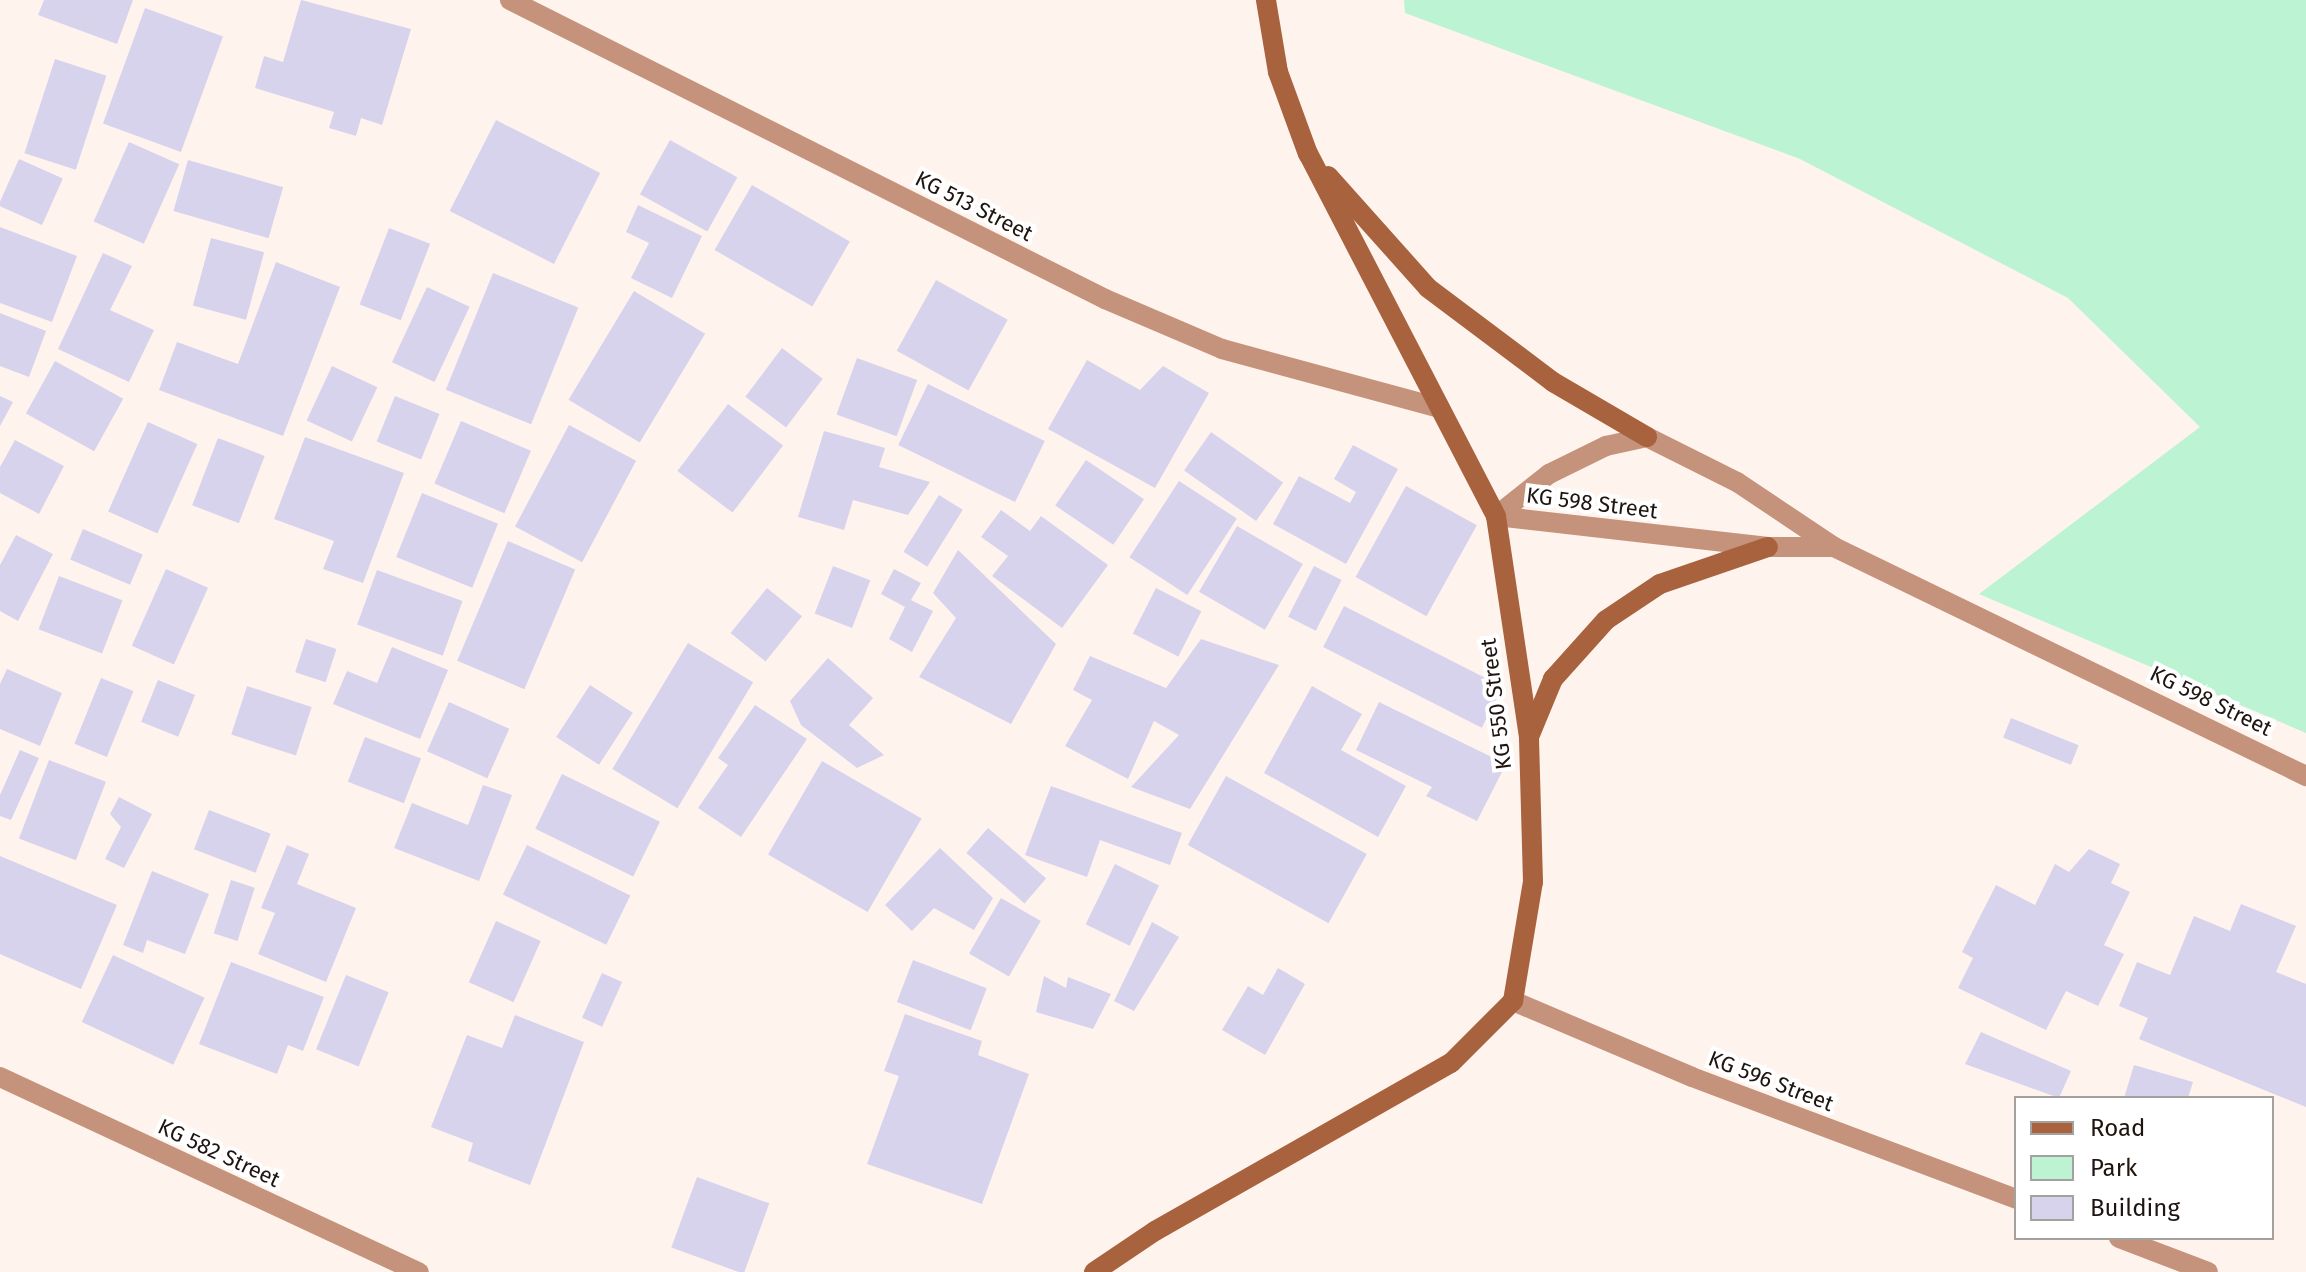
<!DOCTYPE html>
<html>
<head>
<meta charset="utf-8">
<style>
  body { margin:0 }
  #map { position:relative; width:2306px; height:1272px; overflow:hidden; background:#fff3ee; font-family:"Fira Sans",sans-serif }
  div>[style] { position:absolute }
  .green>* { inset:0; background:#bbf3d3 }
  .building>* { inset:0; background:#d7d3ed; transform-origin:0 0 }
  .street>* { height:20px; margin:-10px; padding:0 10px; transform-origin:10px; border-radius:10px; background:#c5937b }
  .secondary>* { height:20px; margin:-10px; padding:0 10px; transform-origin:10px; border-radius:10px; background:#a8623e }
  span { translate:-50% -50%; white-space:nowrap; text-align:center; line-height:1.15; -webkit-text-stroke:8px #fff; paint-order:stroke }
  .street-label { font-size:22px; color:#1e1410 }
  .legend { position:absolute; left:2014px; top:1096px; width:260px; height:144px; box-sizing:border-box; background:#fff; border:2px solid #a5a19f; margin:0; padding:10px 14px; list-style:none; font-size:24px; color:#1e1410 }
  .legend li { display:flex; align-items:center; gap:16px; height:40px }
  .legend b { width:40px; border:2px solid #a5a19f }
</style>
</head>
<body>
<div id="map">
  <div class="green">
    <div style="clip-path:polygon(1404px 0,2306px 0,2306px 733px,1979px 594px,2200px 427px,2068px 298px,1800px 159px,1405px 13px)"></div>
  </div>
  <div class="building">
    <div style="clip-path:polygon(44px 0,133px 0,117px 44px,38px 15px)"></div>
    <div style="clip-path:polygon(301px 0,411px 29px,382px 125px,361px 118px,356px 136px,329px 128px,334px 112px,255px 88px,264px 56px,283px 62px)"></div>
    <div style="left:145px;top:8px;width:83px;height:123px;rotate:20deg"></div>
    <div style="left:55px;top:59px;width:54px;height:99px;rotate:18deg"></div>
    <div style="left:496px;top:120px;width:117px;height:102px;rotate:27deg"></div>
    <div style="left:670px;top:140px;width:77px;height:62px;rotate:29deg"></div>
    <div style="left:129px;top:142px;width:55px;height:87px;rotate:24deg"></div>
    <div style="left:19px;top:159px;width:48px;height:51px;rotate:24deg"></div>
    <div style="left:188px;top:160px;width:99px;height:53px;rotate:16deg"></div>
    <div style="left:752px;top:185px;width:113px;height:75px;rotate:30deg"></div>
    <div style="clip-path:polygon(638px 205px,702px 236px,672px 298px,631px 278px,649px 243px,626px 232px)"></div>
    <div style="clip-path:polygon(0 227px,77px 256px,52px 322px,0 303px)"></div>
    <div style="left:389px;top:228px;width:44px;height:82px;rotate:21deg"></div>
    <div style="left:211px;top:238px;width:55px;height:70px;rotate:15deg"></div>
    <div style="clip-path:polygon(103px 253px,132px 266px,110px 310px,154px 330px,129px 382px,58px 349px)"></div>
    <div style="clip-path:polygon(276px 262px,340px 287px,283px 436px,159px 390px,177px 342px,238px 364px)"></div>
    <div style="left:493px;top:273px;width:92px;height:126px;rotate:22deg"></div>
    <div style="left:936px;top:280px;width:82px;height:81px;rotate:29deg"></div>
    <div style="left:427px;top:287px;width:47px;height:83px;rotate:25deg"></div>
    <div style="left:634px;top:291px;width:83px;height:127px;rotate:31deg"></div>
    <div style="clip-path:polygon(0 313px,46px 331px,29px 377px,0 366px)"></div>
    <div style="left:782px;top:348px;width:51px;height:61px;rotate:37deg"></div>
    <div style="left:857px;top:358px;width:64px;height:60px;rotate:20deg"></div>
    <div style="clip-path:polygon(1087px 360px,1140px 390px,1163px 366px,1209px 393px,1155px 488px,1048px 429px)"></div>
    <div style="left:55px;top:361px;width:78px;height:60px;rotate:29deg"></div>
    <div style="left:332px;top:366px;width:50px;height:60px;rotate:25deg"></div>
    <div style="left:928px;top:384px;width:130px;height:68px;rotate:26deg"></div>
    <div style="clip-path:polygon(0 396px,13px 402px,0 426px)"></div>
    <div style="left:395px;top:396px;width:48px;height:49px;rotate:22deg"></div>
    <div style="left:728px;top:404px;width:69px;height:84px;rotate:37deg"></div>
    <div style="left:461px;top:421px;width:76px;height:68px;rotate:23deg"></div>
    <div style="left:148px;top:422px;width:54px;height:98px;rotate:24deg"></div>
    <div style="left:569px;top:425px;width:76px;height:115px;rotate:28deg"></div>
    <div style="clip-path:polygon(824px 431px,885px 448px,879px 467px,930px 482px,908px 515px,853px 500px,844px 530px,798px 517px)"></div>
    <div style="left:1211px;top:432px;width:88px;height:47px;rotate:35deg"></div>
    <div style="clip-path:polygon(305px 437px,404px 473px,363px 583px,323px 569px,334px 541px,274px 519px)"></div>
    <div style="left:218px;top:438px;width:50px;height:72px;rotate:21deg"></div>
    <div style="clip-path:polygon(15px 440px,64px 466px,39px 514px,0 493px,0 467px)"></div>
    <div style="clip-path:polygon(1353px 445px,1398px 469px,1346px 564px,1273px 524px,1299px 476px,1350px 503px,1356px 492px,1334px 479px)"></div>
    <div style="left:1086px;top:460px;width:70px;height:55px;rotate:34deg"></div>
    <div style="left:1179px;top:481px;width:69px;height:91px;rotate:33deg"></div>
    <div style="left:1406px;top:486px;width:81px;height:104px;rotate:29deg"></div>
    <div style="left:422px;top:493px;width:82px;height:69px;rotate:22deg"></div>
    <div style="left:939px;top:495px;width:28px;height:67px;rotate:32deg"></div>
    <div style="clip-path:polygon(1001px 510px,1030px 531px,1041px 516px,1108px 565px,1062px 628px,992px 576px,1008px 556px,981px 537px)"></div>
    <div style="left:1237px;top:526px;width:76px;height:76px;rotate:30deg"></div>
    <div style="left:83px;top:529px;width:65px;height:33px;rotate:23deg"></div>
    <div style="clip-path:polygon(16px 535px,53px 554px,18px 621px,0 611px,0 565px)"></div>
    <div style="left:508px;top:541px;width:73px;height:130px;rotate:23deg"></div>
    <div style="clip-path:polygon(958px 550px,1056px 644px,1011px 724px,919px 677px,956px 618px,933px 593px)"></div>
    <div style="left:833px;top:566px;width:40px;height:51px;rotate:21deg"></div>
    <div style="left:1314px;top:566px;width:31px;height:57px;rotate:27deg"></div>
    <div style="left:166px;top:569px;width:46px;height:84px;rotate:24deg"></div>
    <div style="clip-path:polygon(894px 569px,921px 583px,911px 600px,933px 611px,912px 652px,889px 639px,905px 607px,881px 594px)"></div>
    <div style="left:377px;top:570px;width:91px;height:58px;rotate:20deg"></div>
    <div style="left:59px;top:576px;width:68px;height:57px;rotate:21deg"></div>
    <div style="left:767px;top:588px;width:45px;height:58px;rotate:39deg"></div>
    <div style="left:1156px;top:588px;width:51px;height:51px;rotate:27deg"></div>
    <div style="left:1344px;top:606px;width:178px;height:46px;rotate:27deg"></div>
    <div style="left:306px;top:639px;width:32px;height:35px;rotate:18deg"></div>
    <div style="clip-path:polygon(1201px 639px,1279px 665px,1190px 809px,1131px 787px,1179px 735px,1154px 721px,1128px 779px,1065px 746px,1092px 700px,1073px 690px,1090px 656px,1166px 688px)"></div>
    <div style="left:688px;top:643px;width:76px;height:147px;rotate:31deg"></div>
    <div style="clip-path:polygon(392px 647px,448px 670px,420px 739px,333px 704px,347px 671px,377px 683px)"></div>
    <div style="clip-path:polygon(828px 658px,873px 698px,849px 725px,884px 755px,857px 768px,801px 725px,790px 701px)"></div>
    <div style="clip-path:polygon(7px 669px,62px 693px,40px 746px,0 729px,0 684px)"></div>
    <div style="left:101px;top:678px;width:35px;height:71px;rotate:22deg"></div>
    <div style="left:158px;top:680px;width:40px;height:45px;rotate:22deg"></div>
    <div style="left:590px;top:685px;width:51px;height:62px;rotate:33deg"></div>
    <div style="left:247px;top:686px;width:68px;height:51px;rotate:18deg"></div>
    <div style="clip-path:polygon(1312px 686px,1362px 714px,1341px 750px,1406px 786px,1378px 837px,1264px 773px)"></div>
    <div style="left:449px;top:702px;width:66px;height:54px;rotate:24deg"></div>
    <div style="clip-path:polygon(1379px 702px,1506px 764px,1477px 821px,1426px 796px,1432px 787px,1356px 750px)"></div>
    <div style="clip-path:polygon(755px 705px,807px 739px,741px 837px,698px 808px,728px 765px,718px 758px)"></div>
    <div style="left:2011px;top:718px;width:73px;height:21px;rotate:22deg"></div>
    <div style="left:365px;top:737px;width:60px;height:48px;rotate:21deg"></div>
    <div style="clip-path:polygon(20px 750px,39px 758px,11px 820px,0 816px,0 795px)"></div>
    <div style="left:49px;top:760px;width:61px;height:84px;rotate:21deg"></div>
    <div style="left:822px;top:761px;width:115px;height:108px;rotate:30deg"></div>
    <div style="left:562px;top:774px;width:109px;height:61px;rotate:26deg"></div>
    <div style="left:1226px;top:776px;width:161px;height:79px;rotate:29deg"></div>
    <div style="clip-path:polygon(483px 785px,512px 795px,479px 881px,394px 848px,412px 803px,468px 825px)"></div>
    <div style="clip-path:polygon(1051px 786px,1182px 833px,1170px 865px,1100px 840px,1087px 877px,1025px 855px)"></div>
    <div style="clip-path:polygon(119px 797px,152px 814px,124px 868px,105px 859px,121px 827px,110px 814px)"></div>
    <div style="left:209px;top:810px;width:66px;height:42px;rotate:21deg"></div>
    <div style="left:988px;top:828px;width:77px;height:33px;rotate:41deg"></div>
    <div style="clip-path:polygon(287px 845px,309px 854px,297px 884px,356px 908px,326px 982px,258px 954px,275px 913px,261px 908px)"></div>
    <div style="left:527px;top:845px;width:115px;height:55px;rotate:26deg"></div>
    <div style="clip-path:polygon(940px 848px,993px 898px,974px 930px,934px 908px,912px 931px,885px 905px)"></div>
    <div style="clip-path:polygon(2089px 849px,2120px 864px,2111px 883px,2130px 892px,2104px 945px,2124px 954px,2098px 1006px,2066px 991px,2046px 1030px,1958px 988px,1973px 958px,1962px 952px,1996px 885px,2035px 905px,2055px 864px,2069px 872px)"></div>
    <div style="clip-path:polygon(0 856px,117px 905px,81px 989px,0 954px)"></div>
    <div style="left:1115px;top:864px;width:49px;height:67px;rotate:26deg"></div>
    <div style="clip-path:polygon(152px 871px,209px 894px,185px 954px,147px 940px,143px 953px,123px 945px)"></div>
    <div style="left:231px;top:880px;width:25px;height:56px;rotate:18deg"></div>
    <div style="left:1001px;top:898px;width:46px;height:64px;rotate:30deg"></div>
    <div style="clip-path:polygon(2241px 904px,2296px 926px,2276px 972px,2306px 984px,2306px 1107px,2139px 1039px,2148px 1018px,2119px 1006px,2137px 962px,2170px 975px,2194px 916px,2230px 931px)"></div>
    <div style="left:496px;top:921px;width:49px;height:67px;rotate:24deg"></div>
    <div style="clip-path:polygon(1152px 922px,1179px 937px,1134px 1011px,1114px 1001px)"></div>
    <div style="left:113px;top:955px;width:101px;height:74px;rotate:25deg"></div>
    <div style="left:913px;top:960px;width:79px;height:45px;rotate:21deg"></div>
    <div style="clip-path:polygon(231px 962px,324px 997px,303px 1051px,288px 1045px,277px 1074px,199px 1044px)"></div>
    <div style="clip-path:polygon(1278px 968px,1305px 984px,1265px 1055px,1222px 1030px,1248px 986px,1263px 995px)"></div>
    <div style="left:602px;top:973px;width:22px;height:49px;rotate:24deg"></div>
    <div style="left:346px;top:975px;width:46px;height:80px;rotate:22deg"></div>
    <div style="clip-path:polygon(1044px 976px,1066px 988px,1068px 977px,1111px 994px,1093px 1029px,1036px 1012px)"></div>
    <div style="clip-path:polygon(905px 1014px,982px 1041px,978px 1055px,1029px 1074px,982px 1204px,867px 1164px,899px 1076px,884px 1071px)"></div>
    <div style="clip-path:polygon(515px 1015px,584px 1042px,530px 1185px,468px 1161px,473px 1143px,431px 1127px,467px 1035px,502px 1048px)"></div>
    <div style="clip-path:polygon(1981px 1032px,2071px 1071px,2059px 1098px,1965px 1064px)"></div>
    <div style="clip-path:polygon(2134px 1065px,2193px 1082px,2188px 1098px,2124px 1098px)"></div>
    <div style="left:697px;top:1177px;width:77px;height:75px;rotate:20deg"></div>
  </div>
  <div class="street">
    <div style="left:510px;top:0;width:666px;rotate:26.68deg"></div>
    <div style="left:1105px;top:299px;width:127px;rotate:23.1deg"></div>
    <div style="left:1222px;top:349px;width:222px;rotate:15.2deg"></div>
    <div style="left:1496px;top:516px;width:68px;rotate:-38.4deg"></div>
    <div style="left:1549px;top:474px;width:64px;rotate:-26.2deg"></div>
    <div style="left:1606px;top:446px;width:42px;rotate:-12.4deg"></div>
    <div style="left:1647px;top:437px;width:101px;rotate:26.6deg"></div>
    <div style="left:1737px;top:482px;width:117px;rotate:33.8deg"></div>
    <div style="left:1834px;top:547px;width:525px;rotate:25.88deg"></div>
    <div style="left:1496px;top:516px;width:274px;rotate:6.5deg"></div>
    <div style="left:1768px;top:547px;width:66px"></div>
    <div style="left:1513px;top:1001px;width:194px;rotate:23deg"></div>
    <div style="left:1692px;top:1077px;width:346px;rotate:20.6deg"></div>
    <div style="left:0;top:1077px;width:462px;rotate:25deg"></div>
    <div style="left:2119px;top:1238px;width:95px;rotate:20.9deg"></div>
  </div>
  <div class="secondary">
    <div style="left:1328px;top:176px;width:150px;rotate:48.2deg"></div>
    <div style="left:1428px;top:288px;width:156px;rotate:36.9deg"></div>
    <div style="left:1553px;top:382px;width:109px;rotate:30.3deg"></div>
    <div style="left:1529px;top:737px;width:63px;rotate:-67.5deg"></div>
    <div style="left:1553px;top:679px;width:79px;rotate:-48.1deg"></div>
    <div style="left:1606px;top:620px;width:65px;rotate:-33.7deg"></div>
    <div style="left:1660px;top:584px;width:114px;rotate:-18.9deg"></div>
    <div style="left:1094px;top:1272px;width:73px;rotate:-33.9deg"></div>
    <div style="left:1155px;top:1231px;width:340px;rotate:-29.6deg"></div>
    <div style="left:1451px;top:1063px;width:88px;rotate:-45deg"></div>
    <div style="left:1513px;top:1001px;width:121px;rotate:-80.5deg"></div>
    <div style="left:1533px;top:882px;width:145px;rotate:-91.6deg"></div>
    <div style="left:1529px;top:737px;width:223px;rotate:-98.5deg"></div>
    <div style="left:1496px;top:516px;width:408px;rotate:-117.4deg"></div>
    <div style="left:1308px;top:154px;width:87px;rotate:-110.1deg"></div>
    <div style="left:1278px;top:72px;width:73px;rotate:-99.5deg"></div>
  </div>
  <div class="street-label">
    <span style="left:974px;top:206px;rotate:27deg">KG 513 Street</span>
    <span style="left:1592px;top:503px;rotate:7deg">KG 598 Street</span>
    <span style="left:2211px;top:701px;rotate:26deg">KG 598 Street</span>
    <span style="left:1496px;top:704px;rotate:-97deg">KG 550 Street</span>
    <span style="left:1771px;top:1081px;rotate:21deg">KG 596 Street</span>
    <span style="left:219px;top:1153px;rotate:25deg">KG 582 Street</span>
  </div>
  <ul class="legend">
  <li><b style="height:10px;background:#a8623e"></b>Road</li>
  <li><b style="height:22px;background:#bbf3d3"></b>Park</li>
  <li><b style="height:22px;background:#d7d3ed"></b>Building</li>
  </ul>
</div>
</body>
</html>
